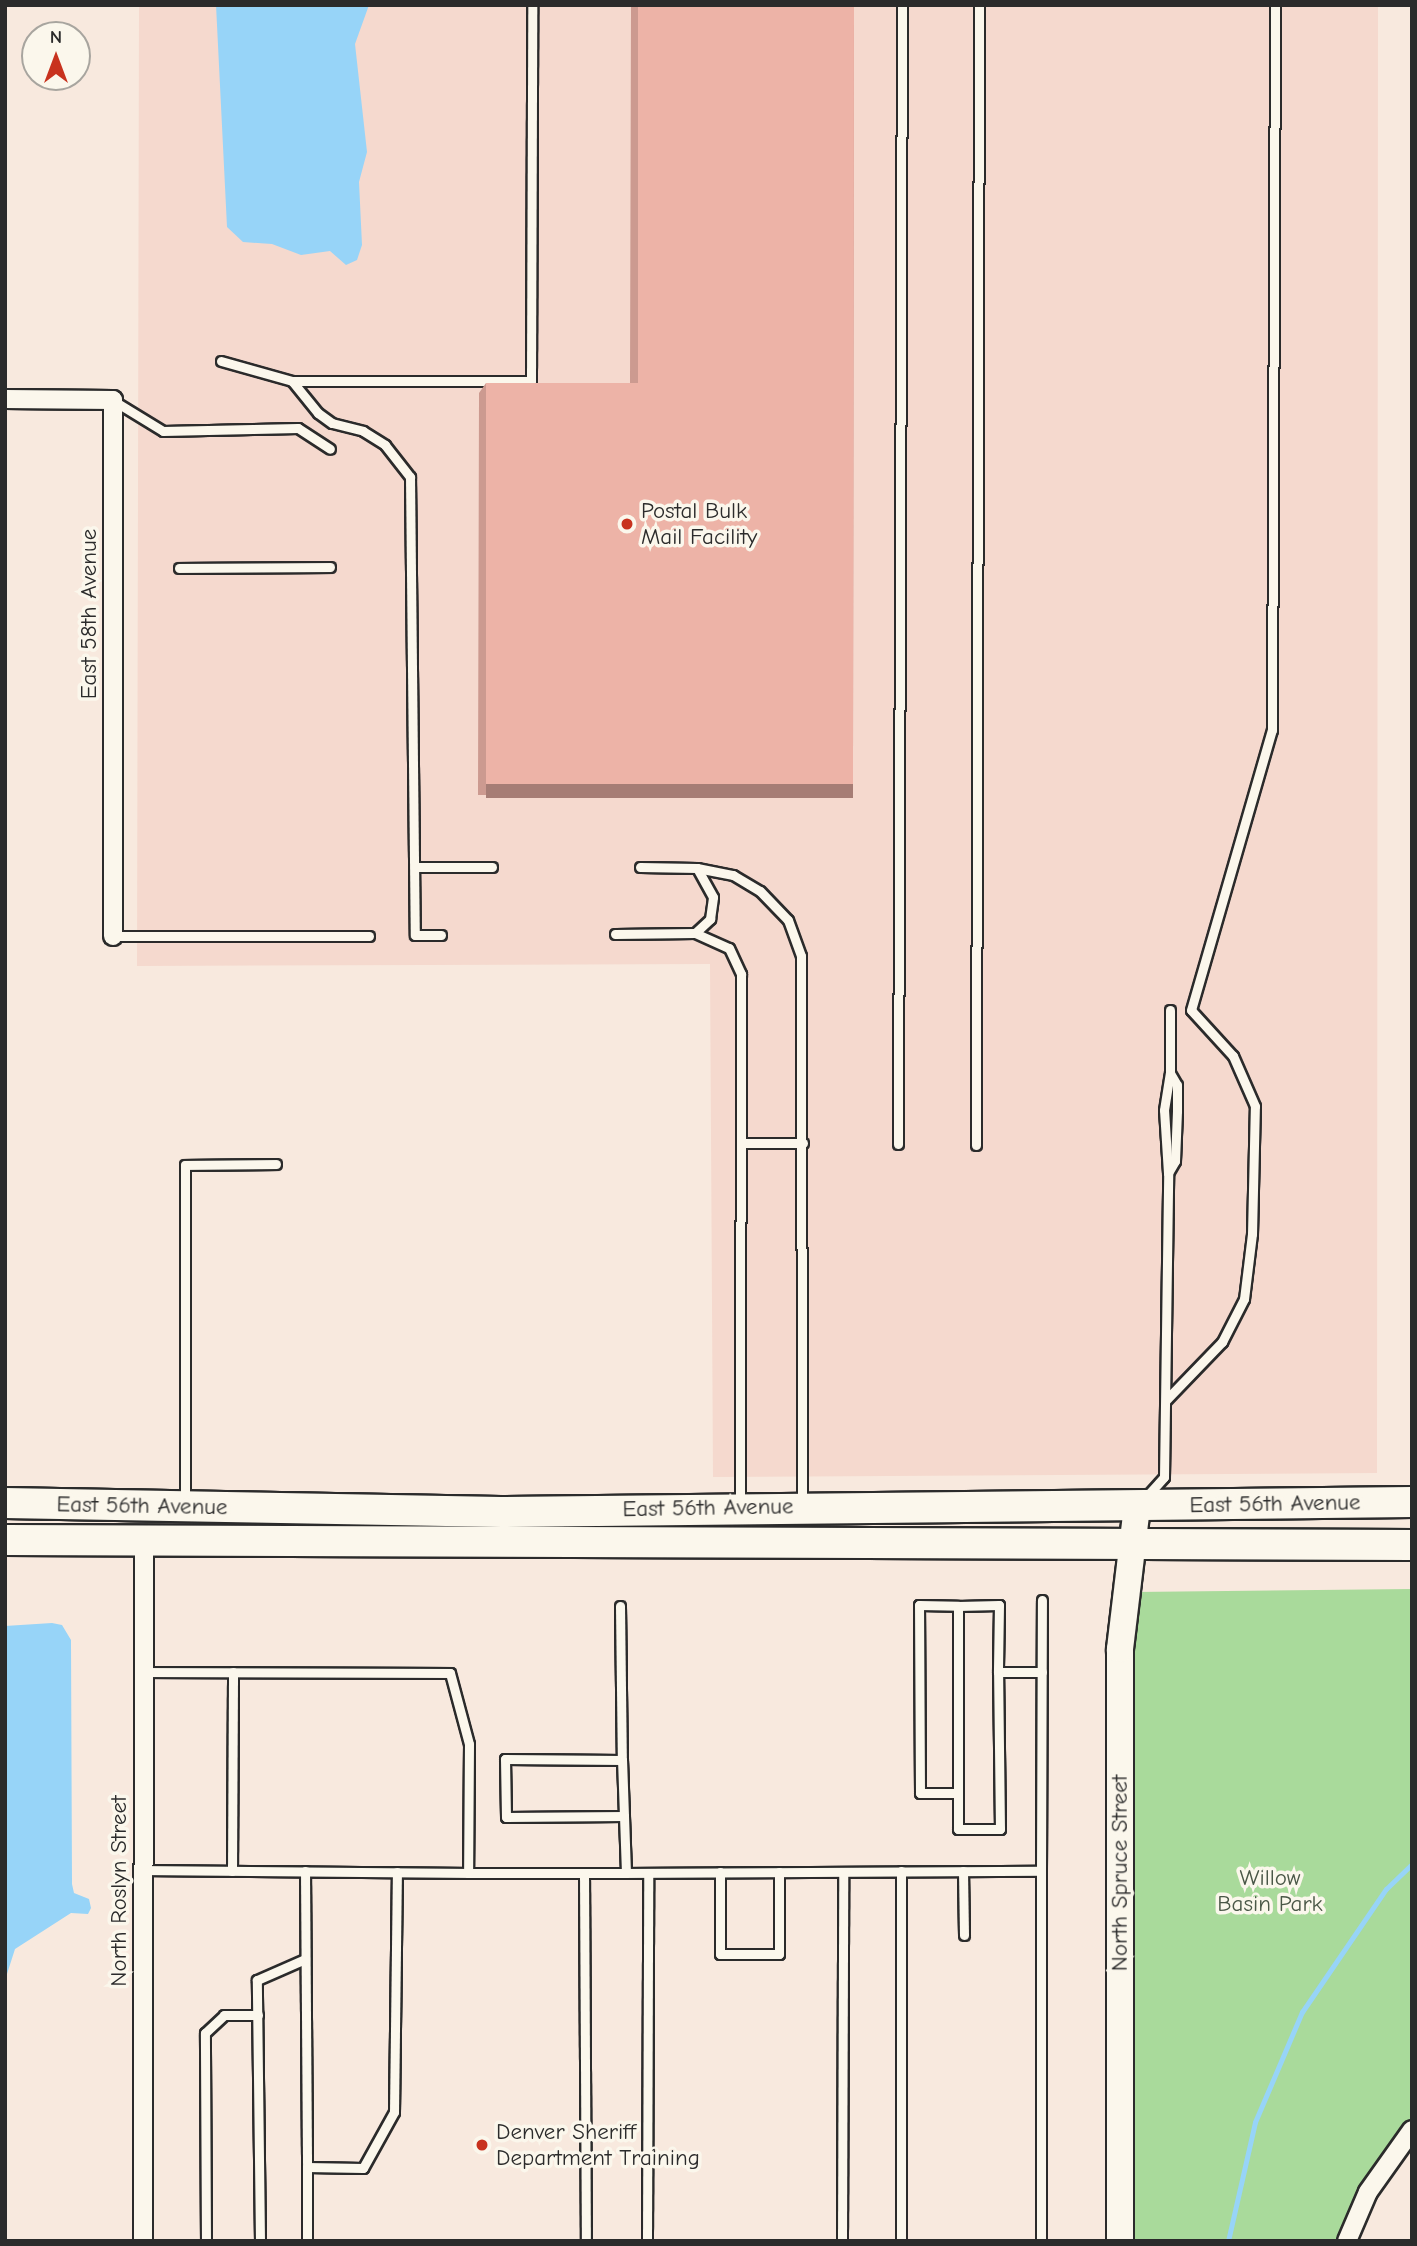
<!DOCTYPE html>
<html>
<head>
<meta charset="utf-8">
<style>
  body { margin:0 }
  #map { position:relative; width:1417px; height:2246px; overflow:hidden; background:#f8e9de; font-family:"Comic Neue",sans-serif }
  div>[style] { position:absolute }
  .built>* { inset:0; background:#f5d9ce }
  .green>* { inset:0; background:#a9da9b }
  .water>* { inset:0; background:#97d4f8 }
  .stream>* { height:5px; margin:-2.5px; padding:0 2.5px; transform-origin:2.5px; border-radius:2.5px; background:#97d4f8 }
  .roads { filter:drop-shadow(2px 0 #2b2b2b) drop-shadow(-2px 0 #2b2b2b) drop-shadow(0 2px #2b2b2b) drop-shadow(0 -2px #2b2b2b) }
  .lane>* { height:9px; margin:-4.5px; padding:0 4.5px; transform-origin:4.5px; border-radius:4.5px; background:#fbf7ec }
  .street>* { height:18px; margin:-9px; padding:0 9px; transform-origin:9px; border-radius:9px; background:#fbf7ec }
  .secondary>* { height:26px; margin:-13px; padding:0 13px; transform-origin:13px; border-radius:13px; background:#fbf7ec }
  .primary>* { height:30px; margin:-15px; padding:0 15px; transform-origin:15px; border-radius:15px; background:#fbf7ec }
  .wall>* { inset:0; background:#cc9a90 }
  .shaded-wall>* { inset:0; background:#a67d75; transform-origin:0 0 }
  .building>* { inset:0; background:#edb3a7 }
  .dots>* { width:19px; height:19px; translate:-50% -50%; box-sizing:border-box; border:4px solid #fbf7ec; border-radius:50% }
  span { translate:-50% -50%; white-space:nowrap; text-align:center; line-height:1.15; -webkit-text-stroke:7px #fbf7ec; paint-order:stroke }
  .poi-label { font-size:23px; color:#2b2b2b }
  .left { translate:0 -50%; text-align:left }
  .street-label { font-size:23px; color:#2b2b2b }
  .park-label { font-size:23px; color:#4a5747 }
  .frame { position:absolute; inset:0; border:7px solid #2b2b2b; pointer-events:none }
  .north { position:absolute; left:21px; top:21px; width:70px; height:70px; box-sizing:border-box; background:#fbf7ec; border:2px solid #a8a59f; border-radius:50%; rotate:0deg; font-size:19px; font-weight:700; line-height:28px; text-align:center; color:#2b2b2b }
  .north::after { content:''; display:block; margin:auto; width:24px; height:32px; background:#c8321e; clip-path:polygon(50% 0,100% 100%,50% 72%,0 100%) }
</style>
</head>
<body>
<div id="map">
  <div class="built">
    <div style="clip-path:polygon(139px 5px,1378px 5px,1377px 1473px,713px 1477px,710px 964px,137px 966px)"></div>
  </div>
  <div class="green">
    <div style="clip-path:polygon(1412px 1589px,1412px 2125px,1343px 2241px,1128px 2241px,1129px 1658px,1135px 1592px)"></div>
  </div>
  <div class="water">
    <div style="clip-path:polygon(216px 5px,369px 5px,355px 44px,367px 152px,359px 182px,362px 245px,357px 260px,346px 265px,330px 251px,301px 255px,272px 244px,243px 242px,227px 227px)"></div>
    <div style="clip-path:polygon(52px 1623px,62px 1625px,71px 1640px,72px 1884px,74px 1893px,89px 1899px,91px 1908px,88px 1914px,71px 1913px,15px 1949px,7px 1974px,5px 2039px,5px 1626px)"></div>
  </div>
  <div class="stream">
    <div style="left:1228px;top:2241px;width:122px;rotate:-77.2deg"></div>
    <div style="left:1255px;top:2122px;width:120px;rotate:-66.9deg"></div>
    <div style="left:1302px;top:2012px;width:149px;rotate:-55.7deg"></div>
    <div style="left:1386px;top:1889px;width:36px;rotate:-44deg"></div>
  </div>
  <div class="roads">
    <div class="lane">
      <div style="left:221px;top:361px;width:74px;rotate:15.7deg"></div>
      <div style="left:292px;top:381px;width:239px"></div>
      <div style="left:531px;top:381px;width:376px;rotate:-89.8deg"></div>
      <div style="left:292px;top:381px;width:41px;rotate:50.9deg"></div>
      <div style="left:318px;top:413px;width:17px;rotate:36deg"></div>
      <div style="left:332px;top:423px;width:32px;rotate:14deg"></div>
      <div style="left:363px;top:431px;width:26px;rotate:32deg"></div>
      <div style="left:385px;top:445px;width:41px;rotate:52deg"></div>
      <div style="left:410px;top:477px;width:458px;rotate:89.4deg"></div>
      <div style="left:415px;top:935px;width:26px"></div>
      <div style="left:114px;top:401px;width:57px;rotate:31.5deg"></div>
      <div style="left:163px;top:431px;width:135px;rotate:-1.3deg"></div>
      <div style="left:298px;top:428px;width:38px;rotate:33deg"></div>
      <div style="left:179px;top:568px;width:151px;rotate:-0.4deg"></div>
      <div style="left:415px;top:867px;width:77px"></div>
      <div style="left:640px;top:867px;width:57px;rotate:1deg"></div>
      <div style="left:697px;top:868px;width:37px;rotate:11deg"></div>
      <div style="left:733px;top:875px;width:31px;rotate:31deg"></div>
      <div style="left:760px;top:891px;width:40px;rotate:46deg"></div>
      <div style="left:788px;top:920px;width:38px;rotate:70deg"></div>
      <div style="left:801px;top:956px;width:549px;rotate:89.9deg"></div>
      <div style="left:695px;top:933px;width:21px;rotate:-43deg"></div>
      <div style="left:710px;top:919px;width:22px;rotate:-82deg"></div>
      <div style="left:713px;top:897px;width:33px;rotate:-119deg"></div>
      <div style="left:615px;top:934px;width:80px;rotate:-0.7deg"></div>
      <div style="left:695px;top:933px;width:37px;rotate:24deg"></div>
      <div style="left:729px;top:948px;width:29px;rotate:65deg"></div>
      <div style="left:741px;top:974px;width:532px;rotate:90.11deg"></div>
      <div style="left:113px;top:936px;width:256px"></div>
      <div style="left:741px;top:1143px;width:62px"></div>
      <div style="left:898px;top:1144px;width:1139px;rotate:-89.8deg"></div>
      <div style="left:976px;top:1145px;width:1140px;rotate:-89.85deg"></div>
      <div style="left:1168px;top:1173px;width:14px;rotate:-60deg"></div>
      <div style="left:1175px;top:1161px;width:50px;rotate:-87.7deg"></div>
      <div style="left:1177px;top:1111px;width:26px;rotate:-90deg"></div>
      <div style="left:1177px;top:1085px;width:14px;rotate:-120deg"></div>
      <div style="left:1166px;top:1400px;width:81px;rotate:-46deg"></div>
      <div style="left:1222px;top:1342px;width:48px;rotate:-62.9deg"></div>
      <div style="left:1244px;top:1299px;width:65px;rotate:-83deg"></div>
      <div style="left:1252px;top:1234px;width:128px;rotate:-88.7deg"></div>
      <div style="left:1255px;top:1106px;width:55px;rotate:-113.7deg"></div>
      <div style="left:1233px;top:1056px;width:62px;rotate:-132.4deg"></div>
      <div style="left:1191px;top:1010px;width:291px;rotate:-73.9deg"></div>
      <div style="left:1272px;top:730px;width:725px;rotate:-89.76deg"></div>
      <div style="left:1146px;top:1497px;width:27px;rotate:-48deg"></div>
      <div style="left:1164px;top:1477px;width:304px;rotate:-89.2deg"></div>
      <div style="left:1168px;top:1173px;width:63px;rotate:-93.6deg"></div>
      <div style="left:1164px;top:1110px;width:37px;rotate:-81deg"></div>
      <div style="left:1170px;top:1073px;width:63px;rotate:-90deg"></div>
      <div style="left:185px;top:1502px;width:337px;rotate:-90deg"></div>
      <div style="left:185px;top:1165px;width:91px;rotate:-0.6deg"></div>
      <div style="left:620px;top:1606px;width:154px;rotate:89.3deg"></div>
      <div style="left:958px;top:1606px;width:41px;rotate:-1.4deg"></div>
      <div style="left:999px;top:1605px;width:67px;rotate:90.9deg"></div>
      <div style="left:143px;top:1672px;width:307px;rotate:0.2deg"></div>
      <div style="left:450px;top:1673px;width:73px;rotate:75deg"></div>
      <div style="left:469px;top:1744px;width:129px;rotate:90.4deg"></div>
      <div style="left:468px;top:1873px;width:158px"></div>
      <div style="left:626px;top:1873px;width:57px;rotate:-92deg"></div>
      <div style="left:624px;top:1816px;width:56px;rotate:-92deg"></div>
      <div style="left:622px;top:1760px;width:117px;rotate:-179.5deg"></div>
      <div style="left:505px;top:1759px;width:58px;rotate:89deg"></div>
      <div style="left:506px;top:1817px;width:118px;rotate:-0.5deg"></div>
      <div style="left:958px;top:1793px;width:38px;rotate:180deg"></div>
      <div style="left:920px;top:1793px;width:188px;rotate:-90.3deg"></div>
      <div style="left:919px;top:1605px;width:39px;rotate:1deg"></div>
      <div style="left:958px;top:1606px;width:223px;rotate:90deg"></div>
      <div style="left:958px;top:1829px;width:42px"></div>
      <div style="left:1000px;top:1829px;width:157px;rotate:-90.7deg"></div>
      <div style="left:998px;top:1672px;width:44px"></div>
      <div style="left:143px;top:1870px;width:325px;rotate:0.5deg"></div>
      <div style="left:232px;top:1871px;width:199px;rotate:-89.7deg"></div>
      <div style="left:305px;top:1871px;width:296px;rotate:89.6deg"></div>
      <div style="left:307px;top:2167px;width:56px;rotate:1deg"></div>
      <div style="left:363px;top:2168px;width:64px;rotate:-61deg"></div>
      <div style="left:394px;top:2112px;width:240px;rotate:-89.3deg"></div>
      <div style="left:901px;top:1871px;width:370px;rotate:90deg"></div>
      <div style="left:963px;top:1871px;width:64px;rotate:89.1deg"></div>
      <div style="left:720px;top:1872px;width:82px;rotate:90deg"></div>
      <div style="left:720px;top:1954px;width:59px"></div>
      <div style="left:779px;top:1954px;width:82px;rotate:-90deg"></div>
      <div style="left:584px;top:1873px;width:368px;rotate:89.7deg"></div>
      <div style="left:626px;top:1873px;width:415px;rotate:-0.3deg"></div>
      <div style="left:1041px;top:1871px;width:271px;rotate:-89.8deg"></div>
      <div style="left:206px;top:2241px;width:208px;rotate:-90.3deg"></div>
      <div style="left:205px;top:2033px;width:26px;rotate:-43deg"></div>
      <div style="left:224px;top:2015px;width:34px"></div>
      <div style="left:260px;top:2241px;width:261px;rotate:-90.7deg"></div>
      <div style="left:257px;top:1980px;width:52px;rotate:-23.6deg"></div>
      <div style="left:307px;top:2241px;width:74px;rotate:-90deg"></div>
      <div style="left:647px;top:2241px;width:368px;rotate:-89.8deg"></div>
      <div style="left:842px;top:2241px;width:369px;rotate:-89.8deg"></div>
      <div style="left:1041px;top:2241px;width:370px;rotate:-90deg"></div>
    </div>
    <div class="street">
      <div style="left:5px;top:399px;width:108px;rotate:0.5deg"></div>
      <div style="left:113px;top:400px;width:536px;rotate:90deg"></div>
      <div style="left:143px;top:2241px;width:700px;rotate:-89.92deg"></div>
      <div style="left:1347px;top:2241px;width:53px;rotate:-66.8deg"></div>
      <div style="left:1368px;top:2192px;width:76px;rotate:-54.6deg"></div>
    </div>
    <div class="secondary">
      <div style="left:1120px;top:2241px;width:592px;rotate:-90deg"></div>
      <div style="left:1120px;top:1649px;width:144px;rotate:-83.2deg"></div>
    </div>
    <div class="primary">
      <div style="left:5px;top:1503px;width:500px;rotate:1.03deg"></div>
      <div style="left:505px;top:1512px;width:907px;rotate:-0.63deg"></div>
      <div style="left:5px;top:1540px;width:1407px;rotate:0.2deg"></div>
    </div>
  </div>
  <div class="wall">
    <div style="clip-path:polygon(631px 5px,854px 5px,853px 784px,846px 795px,478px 795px,479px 393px,486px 383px,630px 383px)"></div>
  </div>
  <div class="shaded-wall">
    <div style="left:486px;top:784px;width:367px;height:14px"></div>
  </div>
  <div class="building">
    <div style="clip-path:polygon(638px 5px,854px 5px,853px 784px,486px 784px,486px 383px,638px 383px)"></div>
  </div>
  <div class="dots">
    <div style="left:627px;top:524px;background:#c8321e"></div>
    <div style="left:482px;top:2145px;background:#c8321e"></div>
  </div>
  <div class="poi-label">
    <span class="left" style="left:641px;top:524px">Postal Bulk<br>Mail Facility</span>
    <span class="left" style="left:496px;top:2145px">Denver Sheriff<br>Department Training</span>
  </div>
  <div class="street-label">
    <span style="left:89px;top:614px;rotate:-90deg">East 58th Avenue</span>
    <span style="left:1275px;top:1504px;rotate:-1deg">East 56th Avenue</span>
    <span style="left:142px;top:1506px;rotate:1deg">East 56th Avenue</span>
    <span style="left:708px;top:1508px;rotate:-1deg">East 56th Avenue</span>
    <span style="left:1120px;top:1873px;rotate:-90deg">North Spruce Street</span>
    <span style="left:119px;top:1891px;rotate:-90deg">North Roslyn Street</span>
  </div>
  <div class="park-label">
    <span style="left:1270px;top:1891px">Willow<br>Basin Park</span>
  </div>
  <div class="frame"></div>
  <div class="north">N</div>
</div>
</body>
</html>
